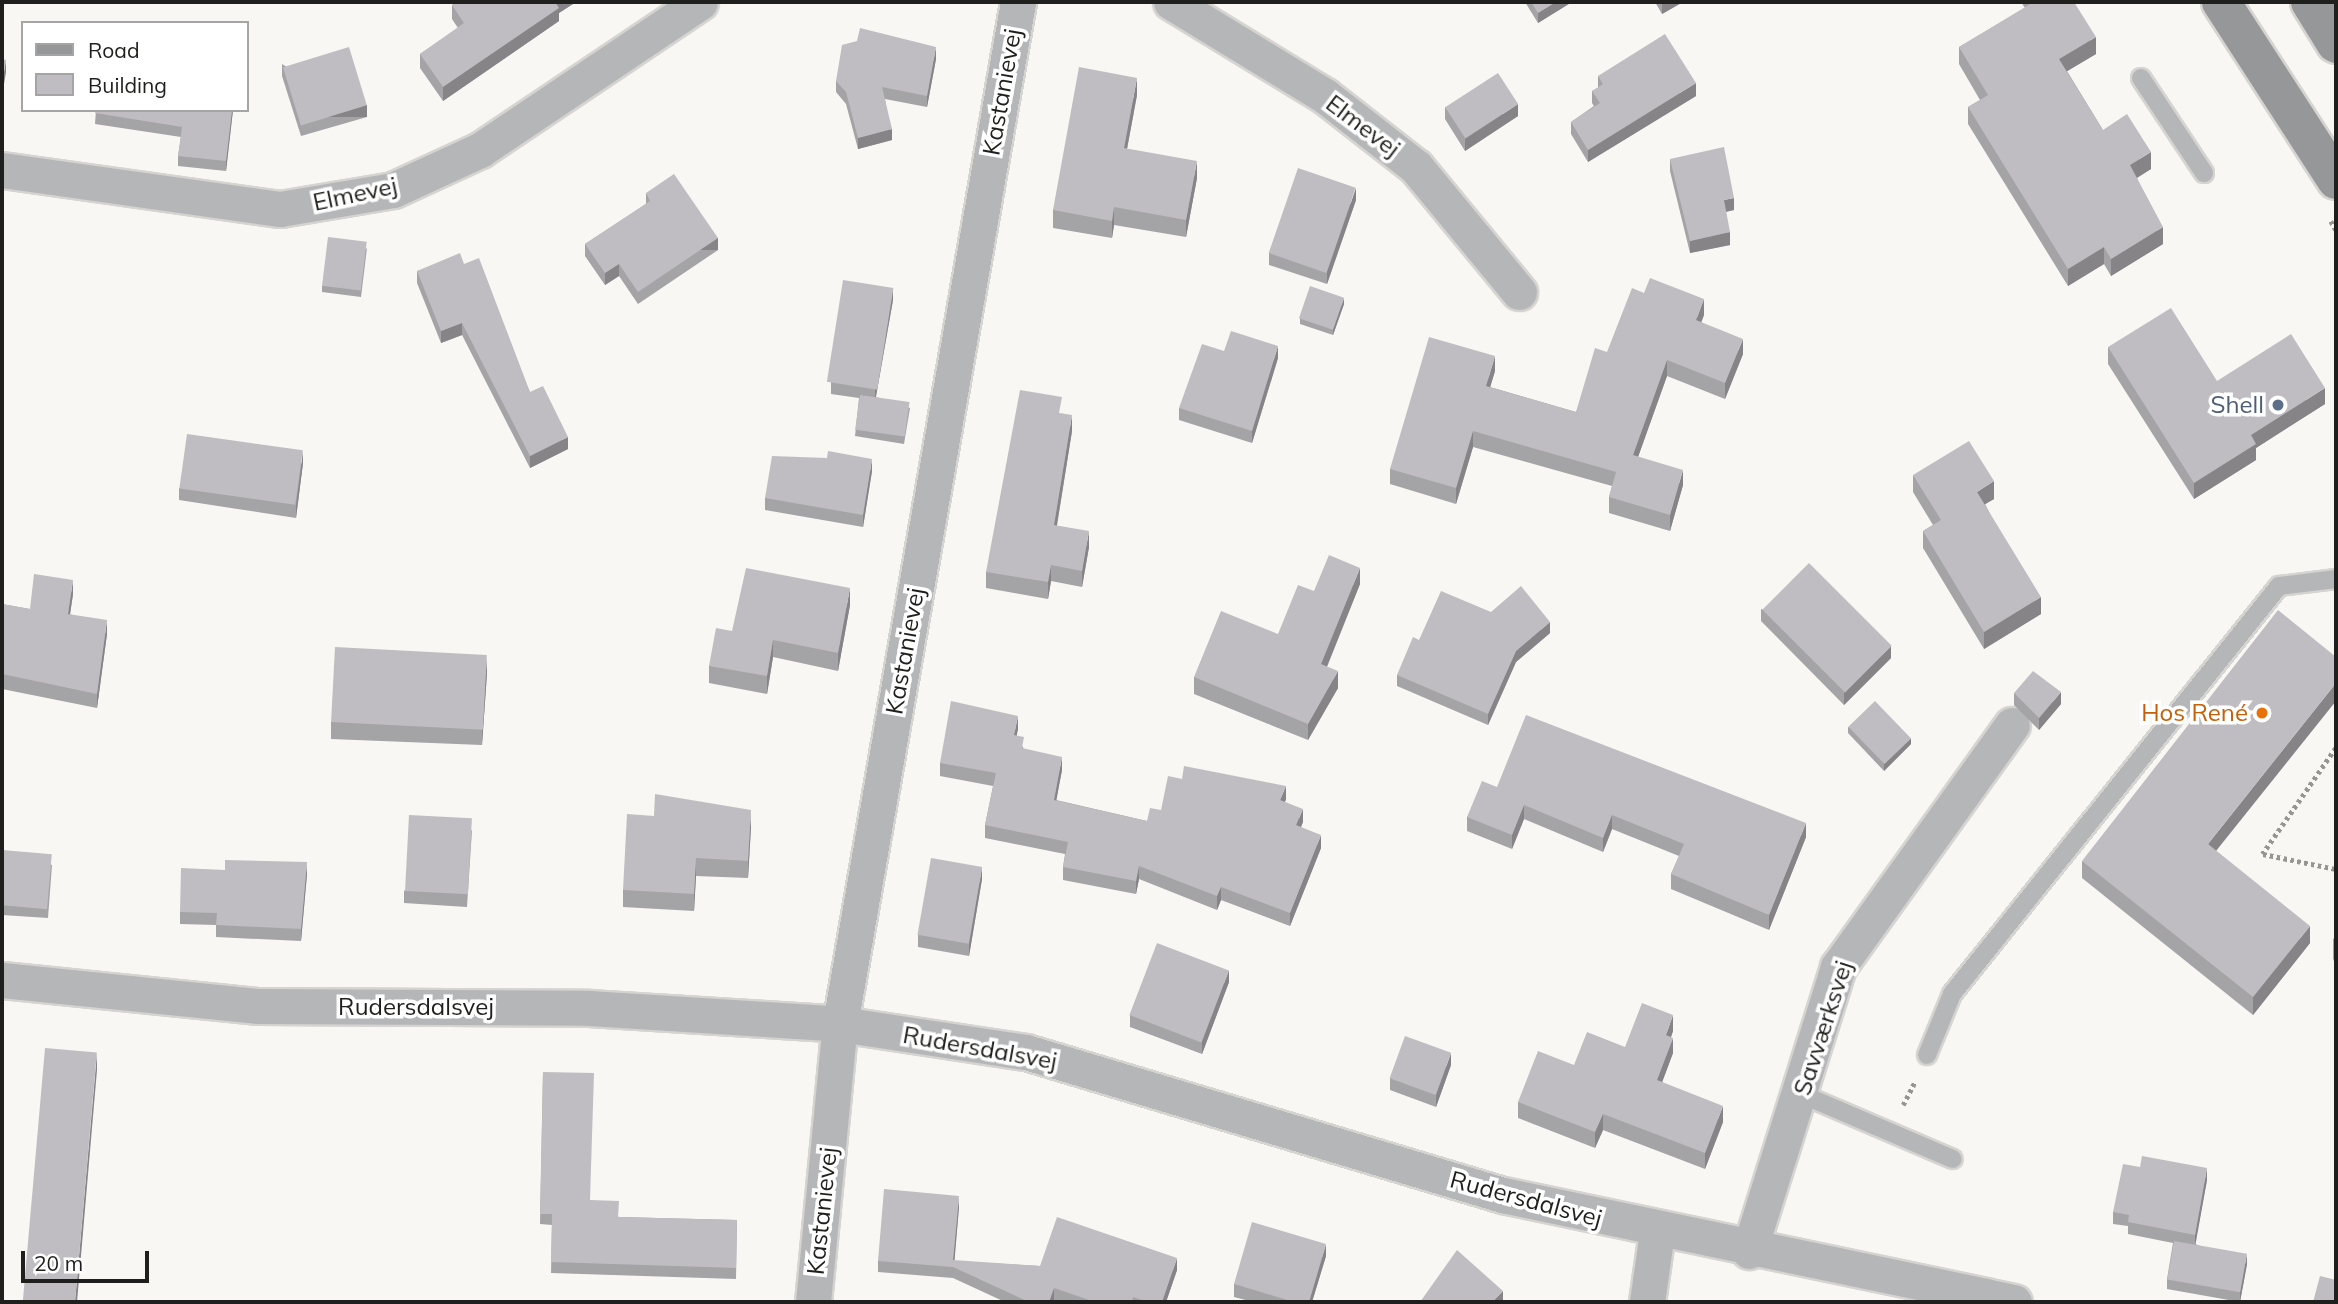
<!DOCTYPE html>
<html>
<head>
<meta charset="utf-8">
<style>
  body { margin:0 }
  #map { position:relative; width:2338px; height:1304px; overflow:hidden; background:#f9f7f3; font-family:Mulish,sans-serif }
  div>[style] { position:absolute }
  .path>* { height:4.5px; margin-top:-2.25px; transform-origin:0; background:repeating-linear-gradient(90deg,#969592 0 3.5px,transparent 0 7px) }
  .roads { filter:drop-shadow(2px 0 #d6d4d1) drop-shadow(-2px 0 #d6d4d1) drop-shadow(0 2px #d6d4d1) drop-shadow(0 -2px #d6d4d1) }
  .lane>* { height:18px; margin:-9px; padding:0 9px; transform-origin:9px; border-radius:9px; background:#b5b6b8 }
  .street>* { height:35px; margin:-17.5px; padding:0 17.5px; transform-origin:17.5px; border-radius:17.5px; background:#b5b6b8 }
  .secondary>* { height:38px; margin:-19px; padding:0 19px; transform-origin:19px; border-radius:19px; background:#959799 }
  .wall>* { inset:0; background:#a4a3a6 }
  .shaded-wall>* { inset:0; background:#868487; transform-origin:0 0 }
  .building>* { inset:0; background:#bfbdc1; transform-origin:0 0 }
  .dots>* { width:19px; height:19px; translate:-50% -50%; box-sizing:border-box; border:4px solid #fff; border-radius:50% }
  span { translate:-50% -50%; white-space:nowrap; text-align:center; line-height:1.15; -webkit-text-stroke:7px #fff; paint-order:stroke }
  .street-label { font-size:24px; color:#1f1f1d }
  .service-label { font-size:24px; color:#4e5e75 }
  .right { translate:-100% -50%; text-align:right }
  .food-label { font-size:24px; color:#c56008 }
  .frame { position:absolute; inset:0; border:4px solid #1f1f1d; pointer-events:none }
  .legend { position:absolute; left:21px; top:21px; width:228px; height:91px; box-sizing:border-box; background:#fff; border:2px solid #a5a5a5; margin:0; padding:9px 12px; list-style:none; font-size:21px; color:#1f1f1d }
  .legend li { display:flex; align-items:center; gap:14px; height:35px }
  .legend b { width:35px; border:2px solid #a5a5a5 }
  .scale { position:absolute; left:21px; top:1251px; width:128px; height:32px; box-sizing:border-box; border:4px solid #1f1f1d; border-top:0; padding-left:9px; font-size:21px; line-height:24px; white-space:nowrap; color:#1f1f1d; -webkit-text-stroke:5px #fff; paint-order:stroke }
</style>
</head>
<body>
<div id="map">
  <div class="path">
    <div style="left:2331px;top:221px;width:10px;rotate:61deg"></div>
    <div style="left:2336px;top:748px;width:129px;rotate:124.6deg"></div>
    <div style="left:2263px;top:854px;width:75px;rotate:11.6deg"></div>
    <div style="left:1903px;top:1105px;width:27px;rotate:-63deg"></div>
  </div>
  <div class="roads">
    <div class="lane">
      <div style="left:2141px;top:78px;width:114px;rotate:56.4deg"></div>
      <div style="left:1927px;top:1055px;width:66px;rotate:-67.7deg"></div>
      <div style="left:1952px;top:994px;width:523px;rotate:-51.29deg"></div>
      <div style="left:2279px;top:586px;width:57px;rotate:-7deg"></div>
      <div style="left:1801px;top:1094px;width:165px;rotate:23.2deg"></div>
    </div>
    <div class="street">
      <div style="left:1171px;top:2px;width:180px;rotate:31.4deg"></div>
      <div style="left:1325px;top:96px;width:115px;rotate:38deg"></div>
      <div style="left:1416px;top:167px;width:162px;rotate:50.5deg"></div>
      <div style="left:2px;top:170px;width:281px;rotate:8deg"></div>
      <div style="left:280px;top:209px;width:115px;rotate:-9.5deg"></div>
      <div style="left:393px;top:190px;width:96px;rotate:-24.7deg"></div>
      <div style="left:480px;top:150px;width:265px;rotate:-33.9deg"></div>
      <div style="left:2px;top:980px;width:258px;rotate:5.8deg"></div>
      <div style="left:259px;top:1006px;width:330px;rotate:0.3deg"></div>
      <div style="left:589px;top:1008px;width:252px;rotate:3.6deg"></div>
      <div style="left:840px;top:1024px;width:188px;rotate:8.6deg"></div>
      <div style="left:1026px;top:1052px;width:498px;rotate:16.7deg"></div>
      <div style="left:1503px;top:1195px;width:522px;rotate:11.83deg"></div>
      <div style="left:1749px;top:1251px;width:298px;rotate:-72.6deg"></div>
      <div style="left:1838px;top:967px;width:298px;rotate:-54.3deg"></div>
      <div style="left:813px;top:1302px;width:279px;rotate:-84.5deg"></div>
      <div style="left:840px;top:1024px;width:1037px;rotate:-80.12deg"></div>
      <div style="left:1647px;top:1302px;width:71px;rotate:-81.9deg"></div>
    </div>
    <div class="secondary">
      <div style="left:2221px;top:2px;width:212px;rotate:57.1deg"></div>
      <div style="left:2310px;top:2px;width:49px;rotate:58.2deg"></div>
    </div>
  </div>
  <div class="wall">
    <div style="clip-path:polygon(457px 2px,576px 2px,559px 13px,559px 21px,443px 101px,420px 68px,420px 54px,458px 28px,452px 19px,452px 5px)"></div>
    <div style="clip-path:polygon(1525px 2px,1572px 2px,1538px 23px)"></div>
    <div style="clip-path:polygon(1655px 2px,1683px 2px,1662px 14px)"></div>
    <div style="clip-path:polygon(2021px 2px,2074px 2px,2096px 54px,2067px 71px,2103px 130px,2151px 169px,2137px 178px,2163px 244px,2111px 276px,2104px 264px,2068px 286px,1968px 124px,1968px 107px,1980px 100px,1959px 64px,1959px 47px,2025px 8px)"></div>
    <div style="clip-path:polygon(936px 59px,927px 107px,885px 99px,892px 140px,858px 149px,846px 104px,836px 92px,836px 81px)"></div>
    <div style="clip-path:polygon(282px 64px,367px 117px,301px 136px,282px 76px)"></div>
    <div style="clip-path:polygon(1598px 76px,1696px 96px,1588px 162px,1571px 134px,1571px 122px,1594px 106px,1592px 103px,1592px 91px,1598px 88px)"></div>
    <div style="clip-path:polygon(1137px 95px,1127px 149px,1197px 178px,1186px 237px,1114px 225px,1112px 238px,1053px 228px,1053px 210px)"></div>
    <div style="clip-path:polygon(1445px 107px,1518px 116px,1465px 151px,1445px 119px)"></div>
    <div style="clip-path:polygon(96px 110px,233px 110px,226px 171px,178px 166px,178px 156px,181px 137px,95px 124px)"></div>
    <div style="clip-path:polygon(1670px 159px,1734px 210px,1726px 212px,1730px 245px,1690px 253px,1670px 171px)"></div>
    <div style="clip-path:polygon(646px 193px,718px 250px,638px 304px,619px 276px,605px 285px,585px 256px,585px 244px,646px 204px)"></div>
    <div style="clip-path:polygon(1356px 200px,1327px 284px,1269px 265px,1269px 253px)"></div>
    <div style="clip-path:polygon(367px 248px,361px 297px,322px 292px,322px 286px)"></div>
    <div style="clip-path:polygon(464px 264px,530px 392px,568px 449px,530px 468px,462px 335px,441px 343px,417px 283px,417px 271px)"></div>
    <div style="clip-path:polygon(893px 300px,876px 397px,910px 408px,904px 444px,855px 436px,859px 398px,831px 394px,831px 382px)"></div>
    <div style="clip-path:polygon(1344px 304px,1333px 335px,1300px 324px,1300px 318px)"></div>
    <div style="clip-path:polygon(1704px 315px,1701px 322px,1743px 354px,1725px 399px,1667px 376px,1638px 457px,1683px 485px,1670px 531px,1609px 513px,1609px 497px,1612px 486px,1473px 447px,1456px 504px,1390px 484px,1390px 469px,1495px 371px,1490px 387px,1576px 412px,1607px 352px)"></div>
    <div style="clip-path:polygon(2108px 347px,2217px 381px,2325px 404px,2256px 448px,2256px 460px,2194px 499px,2108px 364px)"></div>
    <div style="clip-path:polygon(1278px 358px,1252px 443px,1179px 420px,1179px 408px)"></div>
    <div style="clip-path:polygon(1062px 413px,1072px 431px,1057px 526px,1089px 547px,1082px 587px,1051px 581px,1048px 599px,986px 588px,986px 572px)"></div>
    <div style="clip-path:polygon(303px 463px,296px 518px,179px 500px,179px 488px)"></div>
    <div style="clip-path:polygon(872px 471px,863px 527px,765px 510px,765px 498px)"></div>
    <div style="clip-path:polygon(1913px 475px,1994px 499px,1985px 504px,2041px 614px,1984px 649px,1923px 548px,1923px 531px,1933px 525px,1913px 492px)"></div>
    <div style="clip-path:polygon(1360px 584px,1327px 667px,1338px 688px,1308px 740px,1194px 694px,1194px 677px,1278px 634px,1314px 591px)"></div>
    <div style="clip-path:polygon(73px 594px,70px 614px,107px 634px,97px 708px,2px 689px,2px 604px,30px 609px)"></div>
    <div style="clip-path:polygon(850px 605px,838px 671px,773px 657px,767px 694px,709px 683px,709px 666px,732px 631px)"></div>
    <div style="clip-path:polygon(1761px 609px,1891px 658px,1844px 705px,1761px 621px)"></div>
    <div style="clip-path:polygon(1491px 612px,1550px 633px,1516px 662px,1488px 725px,1397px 686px,1397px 675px)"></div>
    <div style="clip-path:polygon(487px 673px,482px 745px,331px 739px,331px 722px)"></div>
    <div style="clip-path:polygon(2014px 693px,2061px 704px,2039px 730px,2014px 705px)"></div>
    <div style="clip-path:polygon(1848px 727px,1911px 744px,1884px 771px,1848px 733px)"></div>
    <div style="clip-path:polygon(1018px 729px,1016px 736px,1024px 749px,1062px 770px,1056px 800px,1147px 821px,1161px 810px,1286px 799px,1285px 802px,1303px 822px,1301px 827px,1321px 848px,1290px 926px,1221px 900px,1217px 910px,1139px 879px,1136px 894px,1063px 880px,1063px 867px,1065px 854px,985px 838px,985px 825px,993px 786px,940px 776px,940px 763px)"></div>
    <div style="clip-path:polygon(1497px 787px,1806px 837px,1769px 930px,1671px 889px,1671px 874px,1679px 856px,1612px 829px,1603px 852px,1524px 819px,1512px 849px,1467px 831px,1467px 817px)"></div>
    <div style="clip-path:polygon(751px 827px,748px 878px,696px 876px,694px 911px,623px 907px,623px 890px)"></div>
    <div style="clip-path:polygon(472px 830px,467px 907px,404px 903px,404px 891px)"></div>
    <div style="clip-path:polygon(2px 850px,52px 865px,48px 918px,2px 915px)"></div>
    <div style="clip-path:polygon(2082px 861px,2310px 943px,2253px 1015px,2082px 878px)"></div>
    <div style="clip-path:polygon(307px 874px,301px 941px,216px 937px,216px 925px,180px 924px,180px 912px)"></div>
    <div style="clip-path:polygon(982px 879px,969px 956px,918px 947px,918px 935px)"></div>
    <div style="clip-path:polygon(2336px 937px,2336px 965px,2333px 959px,2333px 939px)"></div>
    <div style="clip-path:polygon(1229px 982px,1202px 1054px,1130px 1027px,1130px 1015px)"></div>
    <div style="clip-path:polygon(1673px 1031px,1671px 1037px,1673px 1053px,1662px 1082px,1723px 1122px,1705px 1169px,1603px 1130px,1595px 1148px,1518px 1118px,1518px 1102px,1574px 1065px)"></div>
    <div style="clip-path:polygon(1451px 1065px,1436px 1107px,1390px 1090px,1390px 1078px)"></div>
    <div style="clip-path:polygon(543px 1072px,590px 1200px,619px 1217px,737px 1220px,736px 1279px,551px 1273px,552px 1225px,540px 1224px)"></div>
    <div style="clip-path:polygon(2207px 1180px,2195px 1244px,2247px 1264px,2240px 1302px,2167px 1289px,2167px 1279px,2173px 1243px,2128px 1234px,2128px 1226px,2113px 1224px,2113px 1212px)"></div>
    <div style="clip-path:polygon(959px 1207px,954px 1261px,1040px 1266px,1177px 1270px,1166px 1302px,1062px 1302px,1054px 1300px,1053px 1302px,1005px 1302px,953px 1278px,878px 1272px,878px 1261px)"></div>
    <div style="clip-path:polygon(1326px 1256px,1312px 1302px,1253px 1302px,1234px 1297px,1234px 1284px)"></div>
  </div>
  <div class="shaded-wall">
    <div style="clip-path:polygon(555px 2px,576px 2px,559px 13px,559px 21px,443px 101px,443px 87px)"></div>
    <div style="clip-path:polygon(1556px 2px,1572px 2px,1538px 23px,1538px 13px)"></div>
    <div style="clip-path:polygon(1666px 2px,1683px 2px,1662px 14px,1662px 4px)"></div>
    <div style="clip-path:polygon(2096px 37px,2096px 54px,2059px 76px,2059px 59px)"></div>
    <div style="clip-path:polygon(936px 47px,936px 59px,927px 107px,927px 96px)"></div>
    <div style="clip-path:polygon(6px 60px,6px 72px,2px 96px,2px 84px)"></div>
    <div style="clip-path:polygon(1137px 78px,1137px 95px,1124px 165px,1124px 148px)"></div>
    <div style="clip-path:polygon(1696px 83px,1696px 96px,1588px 162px,1588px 150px)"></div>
    <div style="clip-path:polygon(1518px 104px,1518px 116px,1465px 151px,1465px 139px)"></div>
    <div style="left:367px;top:105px;width:12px;height:69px;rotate:90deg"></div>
    <div style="clip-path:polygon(232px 110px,233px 110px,226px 171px,226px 161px)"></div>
    <div style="clip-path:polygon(892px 129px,892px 140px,858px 149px,858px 138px)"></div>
    <div style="clip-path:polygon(2151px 152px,2151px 169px,2130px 182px,2130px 165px)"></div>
    <div style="clip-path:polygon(1197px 161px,1197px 178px,1186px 237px,1186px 220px)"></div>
    <div style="clip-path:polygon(1356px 188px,1356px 200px,1327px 284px,1327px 272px)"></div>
    <div style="clip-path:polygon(1734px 198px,1734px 210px,1724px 212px,1724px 200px)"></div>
    <div style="clip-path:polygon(1114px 207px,1114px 225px,1112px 238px,1112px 221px)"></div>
    <div style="clip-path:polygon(2163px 227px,2163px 244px,2111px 276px,2111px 259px)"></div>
    <div style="clip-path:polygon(1730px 232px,1730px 245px,1690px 253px,1690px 241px)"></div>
    <div style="left:718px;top:238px;width:12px;height:97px;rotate:90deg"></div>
    <div style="clip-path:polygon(2104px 247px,2104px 264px,2068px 286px,2068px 269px)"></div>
    <div style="clip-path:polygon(619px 264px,619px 276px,605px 285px,605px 273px)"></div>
    <div style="clip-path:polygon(893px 288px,893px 300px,875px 401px,875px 389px)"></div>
    <div style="clip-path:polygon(1344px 298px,1344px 304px,1333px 335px,1333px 329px)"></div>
    <div style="clip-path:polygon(1704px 299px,1704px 315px,1696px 336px,1696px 320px)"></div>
    <div style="clip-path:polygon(462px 323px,462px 335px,441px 343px,441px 331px)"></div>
    <div style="clip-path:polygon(1743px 339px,1743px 354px,1725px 399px,1725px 383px)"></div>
    <div style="clip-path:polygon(1278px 346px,1278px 358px,1252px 443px,1252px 431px)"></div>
    <div style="clip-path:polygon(1495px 356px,1495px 371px,1486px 401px,1486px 386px)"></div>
    <div style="clip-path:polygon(1667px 360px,1667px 376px,1633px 471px,1633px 455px)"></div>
    <div style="clip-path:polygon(2325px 388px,2325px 404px,2256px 448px,2256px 460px,2194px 499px,2194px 483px,2251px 435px)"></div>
    <div style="clip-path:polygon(1072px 415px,1072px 431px,1054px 542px,1054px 525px)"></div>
    <div style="clip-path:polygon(1473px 431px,1473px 447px,1456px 504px,1456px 488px)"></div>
    <div style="clip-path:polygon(568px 437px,568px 449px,530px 468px,530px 456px)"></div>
    <div style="clip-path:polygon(303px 451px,303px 463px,296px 518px,296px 506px)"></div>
    <div style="clip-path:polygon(872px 459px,872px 471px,863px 527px,863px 515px)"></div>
    <div style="clip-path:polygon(1683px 470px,1683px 485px,1670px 531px,1670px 515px)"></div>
    <div style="clip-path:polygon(1994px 481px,1994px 499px,1977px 509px,1977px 492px)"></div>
    <div style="clip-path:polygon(1089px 531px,1089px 547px,1082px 587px,1082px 571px)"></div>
    <div style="clip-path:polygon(1051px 565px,1051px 581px,1048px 599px,1048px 582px)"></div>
    <div style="clip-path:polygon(1360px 568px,1360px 584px,1321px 681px,1321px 664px)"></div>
    <div style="clip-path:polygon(73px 580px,73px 594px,68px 628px,68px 614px)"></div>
    <div style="clip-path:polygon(850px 588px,850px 605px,838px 671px,838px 653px)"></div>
    <div style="clip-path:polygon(2041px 597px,2041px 614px,1984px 649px,1984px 632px)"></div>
    <div style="clip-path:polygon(107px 620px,107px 634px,97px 708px,97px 694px)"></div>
    <div style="clip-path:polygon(1550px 622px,1550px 633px,1516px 662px,1488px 725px,1488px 714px,1516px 651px)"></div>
    <div style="clip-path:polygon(773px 640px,773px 657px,767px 694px,767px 676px)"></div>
    <div style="clip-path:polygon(1891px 646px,1891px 658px,1844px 705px,1844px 693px)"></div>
    <div style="clip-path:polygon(487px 656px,487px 673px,482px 745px,482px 728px)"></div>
    <div style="clip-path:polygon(1338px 671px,1338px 688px,1308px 740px,1308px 724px)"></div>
    <div style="clip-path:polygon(2336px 683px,2336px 701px,2208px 861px,2208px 844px)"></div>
    <div style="clip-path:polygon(2061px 692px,2061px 704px,2039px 730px,2039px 718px)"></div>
    <div style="clip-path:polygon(1018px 716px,1018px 729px,1014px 749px,1014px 735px)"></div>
    <div style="clip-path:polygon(1911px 738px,1911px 744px,1884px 771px,1884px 764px)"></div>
    <div style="clip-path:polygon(1062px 757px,1062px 770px,1054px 813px,1054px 800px)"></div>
    <div style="clip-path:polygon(1286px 786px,1286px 799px,1280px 813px,1280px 800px)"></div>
    <div style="clip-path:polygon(1524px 805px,1524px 819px,1512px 849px,1512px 835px)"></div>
    <div style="clip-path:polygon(1303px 809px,1303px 822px,1296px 838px,1296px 825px)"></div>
    <div style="clip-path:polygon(751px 810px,751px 827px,748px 878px,748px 861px)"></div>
    <div style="clip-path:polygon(1612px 815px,1612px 829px,1603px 852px,1603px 838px)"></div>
    <div style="clip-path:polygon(1806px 823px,1806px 837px,1769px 930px,1769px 915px)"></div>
    <div style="clip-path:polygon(1321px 835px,1321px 848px,1290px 926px,1290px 913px)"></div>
    <div style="clip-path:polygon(696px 858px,696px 876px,694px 911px,694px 894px)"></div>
    <div style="clip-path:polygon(307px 862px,307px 874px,301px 941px,301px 929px)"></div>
    <div style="clip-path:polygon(1139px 866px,1139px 879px,1136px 894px,1136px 881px)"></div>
    <div style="clip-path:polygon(982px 867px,982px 879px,969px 956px,969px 944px)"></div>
    <div style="clip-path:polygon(1221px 887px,1221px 900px,1217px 910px,1217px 896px)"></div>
    <div style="clip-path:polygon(2310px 926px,2310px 943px,2253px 1015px,2253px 997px)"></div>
    <div style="clip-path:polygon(1229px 970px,1229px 982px,1202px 1054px,1202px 1042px)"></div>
    <div style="clip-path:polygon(1673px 1015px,1673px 1031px,1666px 1051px,1666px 1035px)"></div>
    <div style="clip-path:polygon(1673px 1038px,1673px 1053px,1657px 1096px,1657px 1080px)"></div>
    <div style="clip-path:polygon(97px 1053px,97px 1070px,77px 1302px,75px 1302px)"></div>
    <div style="clip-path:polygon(1451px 1053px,1451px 1065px,1436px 1107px,1436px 1095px)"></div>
    <div style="clip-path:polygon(1723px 1106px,1723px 1122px,1705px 1169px,1705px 1153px)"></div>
    <div style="clip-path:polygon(1603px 1114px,1603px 1130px,1595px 1148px,1595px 1132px)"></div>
    <div style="clip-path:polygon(2207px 1168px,2207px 1180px,2195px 1247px,2195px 1235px)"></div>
    <div style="clip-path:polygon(959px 1196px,959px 1207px,954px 1267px,953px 1260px)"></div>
    <div style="clip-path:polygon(1326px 1244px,1326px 1256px,1312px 1302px,1309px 1302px)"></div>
    <div style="clip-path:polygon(2247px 1254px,2247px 1264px,2240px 1302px,2240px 1292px)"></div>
    <div style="clip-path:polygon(1177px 1258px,1177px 1270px,1166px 1302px,1162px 1302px)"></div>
    <div style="clip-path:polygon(1054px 1288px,1054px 1300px,1053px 1302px,1049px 1302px)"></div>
    <div style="clip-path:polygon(1503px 1291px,1503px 1302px,1492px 1302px)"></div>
  </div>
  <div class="building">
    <div style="clip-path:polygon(457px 2px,556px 2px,555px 2px,559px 8px,443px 87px,420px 54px,464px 23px,452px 5px)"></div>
    <div style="clip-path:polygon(1531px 2px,1556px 2px,1538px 13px)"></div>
    <div style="clip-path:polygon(2032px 2px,2074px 2px,2096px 37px,2059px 59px,2103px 130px,2127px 114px,2151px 152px,2130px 165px,2163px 227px,2111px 259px,2104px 247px,2068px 269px,1968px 107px,1988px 95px,1959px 47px,2032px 3px)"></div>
    <div style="clip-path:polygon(860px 28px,936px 47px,927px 96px,882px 87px,892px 129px,858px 138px,846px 92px,836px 81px,842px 45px,857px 41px)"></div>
    <div style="clip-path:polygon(1665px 34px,1696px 83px,1588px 150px,1571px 122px,1600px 103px,1592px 91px,1603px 84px,1598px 76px)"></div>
    <div style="left:349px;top:47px;width:61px;height:69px;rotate:73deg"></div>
    <div style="clip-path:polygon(2px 59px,6px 60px,2px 84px)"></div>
    <div style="clip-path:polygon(1079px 67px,1137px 78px,1124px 148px,1197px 161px,1186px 220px,1114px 207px,1112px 221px,1053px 210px)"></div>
    <div style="left:1498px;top:73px;width:37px;height:63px;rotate:57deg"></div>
    <div style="clip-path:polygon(96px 110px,232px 110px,226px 161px,178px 156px,182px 127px,95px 113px)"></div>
    <div style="clip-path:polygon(1724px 147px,1734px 198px,1724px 200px,1730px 232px,1690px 241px,1670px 159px)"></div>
    <div style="left:1298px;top:168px;width:61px;height:90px;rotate:19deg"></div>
    <div style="clip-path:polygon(674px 174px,718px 238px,638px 292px,619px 264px,605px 273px,585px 244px,650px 201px,646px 193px)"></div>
    <div style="left:328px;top:237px;width:39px;height:49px;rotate:7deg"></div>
    <div style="clip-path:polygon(460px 253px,464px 264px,479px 258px,530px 392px,543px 386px,568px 437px,530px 456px,462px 323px,441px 331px,417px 271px)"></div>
    <div style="clip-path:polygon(1650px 278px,1704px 299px,1696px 320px,1743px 339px,1725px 383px,1667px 360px,1633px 455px,1683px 470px,1670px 515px,1609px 497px,1616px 472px,1473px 431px,1456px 488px,1390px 469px,1429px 337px,1495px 356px,1486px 386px,1576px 412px,1595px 348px,1607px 352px,1632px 288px,1644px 293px)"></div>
    <div style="left:843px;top:280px;width:51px;height:103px;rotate:9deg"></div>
    <div style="left:1310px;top:286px;width:36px;height:34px;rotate:19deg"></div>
    <div style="clip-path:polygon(2171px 308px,2217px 381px,2291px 334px,2325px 388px,2251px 435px,2256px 444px,2194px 483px,2108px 347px)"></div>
    <div style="clip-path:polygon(1231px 331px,1278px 346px,1252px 431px,1179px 408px,1202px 344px,1224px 351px)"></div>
    <div style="clip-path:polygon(1020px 390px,1062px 397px,1059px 413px,1072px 415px,1054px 525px,1089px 531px,1082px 571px,1051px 565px,1048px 582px,986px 572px)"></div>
    <div style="left:860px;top:395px;width:50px;height:35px;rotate:8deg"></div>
    <div style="left:187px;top:434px;width:117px;height:55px;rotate:8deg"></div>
    <div style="clip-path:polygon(1969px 441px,1994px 481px,1977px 492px,2041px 597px,1984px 632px,1923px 531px,1941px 520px,1913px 475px)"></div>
    <div style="clip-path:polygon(828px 451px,872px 459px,863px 515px,765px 498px,772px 456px,827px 458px)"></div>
    <div style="clip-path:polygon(1329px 555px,1360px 568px,1321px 664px,1338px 671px,1308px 724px,1194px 677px,1221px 611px,1278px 634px,1298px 585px,1314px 591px)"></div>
    <div style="left:1809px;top:563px;width:117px;height:66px;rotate:45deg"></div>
    <div style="clip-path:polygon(746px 568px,850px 588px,838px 653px,773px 640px,767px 676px,709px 666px,716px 628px,732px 631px)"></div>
    <div style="clip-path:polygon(34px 574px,73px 580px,68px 614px,107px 620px,97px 694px,2px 674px,2px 604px,30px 609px)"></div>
    <div style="clip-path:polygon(1521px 586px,1550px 622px,1516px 651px,1488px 714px,1397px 675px,1413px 637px,1419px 640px,1441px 591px,1491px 612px)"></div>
    <div style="clip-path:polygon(2278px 610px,2336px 657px,2336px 683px,2208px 844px,2310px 926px,2253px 997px,2082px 861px)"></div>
    <div style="left:335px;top:647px;width:152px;height:75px;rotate:3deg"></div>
    <div style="clip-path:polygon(2033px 671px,2061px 692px,2039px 718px,2014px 693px)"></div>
    <div style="clip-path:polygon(951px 701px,1018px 716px,1014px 735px,1024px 737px,1022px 748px,1062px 757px,1054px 800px,1147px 821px,1150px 808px,1161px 810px,1168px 776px,1182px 779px,1184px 766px,1286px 786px,1280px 800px,1303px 809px,1296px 825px,1321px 835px,1290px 913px,1221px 887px,1217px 896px,1139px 866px,1136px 881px,1063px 867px,1068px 842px,985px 825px,996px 773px,940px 763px)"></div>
    <div style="left:1875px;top:701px;width:52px;height:37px;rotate:46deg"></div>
    <div style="clip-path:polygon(1526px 715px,1806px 823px,1769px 915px,1671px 874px,1684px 844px,1612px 815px,1603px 838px,1524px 805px,1512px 835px,1467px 817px,1482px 781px,1497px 787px)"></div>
    <div style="clip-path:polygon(655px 794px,751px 810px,748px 861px,696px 858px,694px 894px,623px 890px,627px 814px,654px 816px)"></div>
    <div style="left:409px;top:815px;width:63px;height:76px;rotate:3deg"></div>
    <div style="left:2px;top:850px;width:50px;height:55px;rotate:5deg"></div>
    <div style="left:931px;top:858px;width:52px;height:78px;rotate:10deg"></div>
    <div style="clip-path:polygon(225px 860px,307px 862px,301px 929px,216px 925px,217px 913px,180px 912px,181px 868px,225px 870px)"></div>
    <div style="left:1157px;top:943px;width:77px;height:77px;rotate:21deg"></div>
    <div style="clip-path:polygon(1642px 1003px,1673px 1015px,1666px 1035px,1673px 1038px,1657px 1080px,1723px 1106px,1705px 1153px,1603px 1114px,1595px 1132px,1518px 1102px,1538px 1051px,1574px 1065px,1587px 1032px,1625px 1047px)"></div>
    <div style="left:1405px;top:1036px;width:49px;height:45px;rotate:20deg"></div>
    <div style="left:45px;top:1048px;width:52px;height:255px;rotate:5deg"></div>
    <div style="clip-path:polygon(543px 1072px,594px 1073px,590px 1200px,619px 1201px,618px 1217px,737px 1220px,736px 1268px,551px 1262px,552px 1214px,540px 1214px)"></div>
    <div style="clip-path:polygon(2142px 1156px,2207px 1168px,2195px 1235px,2128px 1222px,2129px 1215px,2113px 1212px,2123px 1164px,2140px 1167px)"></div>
    <div style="clip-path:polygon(884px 1189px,959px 1196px,953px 1260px,1040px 1266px,1057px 1217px,1177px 1258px,1162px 1302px,1148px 1302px,1133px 1297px,1132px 1302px,1095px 1302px,1054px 1288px,1049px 1302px,1029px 1302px,953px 1267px,878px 1261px)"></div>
    <div style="clip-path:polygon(1252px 1222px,1326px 1244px,1309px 1302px,1294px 1302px,1234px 1284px)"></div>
    <div style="left:2174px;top:1241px;width:74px;height:39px;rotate:10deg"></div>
    <div style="clip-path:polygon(1457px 1250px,1503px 1291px,1492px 1302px,1420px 1302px)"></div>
    <div style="clip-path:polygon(2320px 1276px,2336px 1280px,2336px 1302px,2313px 1302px)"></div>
  </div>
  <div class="dots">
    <div style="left:2278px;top:405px;background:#5c6f8a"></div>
    <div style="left:2262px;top:713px;background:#e8710a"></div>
  </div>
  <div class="street-label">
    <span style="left:1002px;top:92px;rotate:-80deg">Kastanievej</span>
    <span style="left:1363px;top:126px;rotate:37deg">Elmevej</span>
    <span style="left:355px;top:194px;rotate:-12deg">Elmevej</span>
    <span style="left:905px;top:651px;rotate:-80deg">Kastanievej</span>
    <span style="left:416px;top:1007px">Rudersdalsvej</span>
    <span style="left:1823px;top:1028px;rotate:-72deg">Savværksvej</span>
    <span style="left:980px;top:1048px;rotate:10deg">Rudersdalsvej</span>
    <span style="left:1526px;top:1199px;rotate:15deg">Rudersdalsvej</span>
    <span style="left:822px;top:1211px;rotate:-84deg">Kastanievej</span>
  </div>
  <div class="service-label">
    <span class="right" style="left:2264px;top:405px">Shell</span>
  </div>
  <div class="food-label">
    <span class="right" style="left:2248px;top:713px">Hos René</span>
  </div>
  <div class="frame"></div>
  <ul class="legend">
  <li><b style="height:9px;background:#959799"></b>Road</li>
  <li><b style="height:19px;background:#bfbdc1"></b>Building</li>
  </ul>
  <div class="scale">20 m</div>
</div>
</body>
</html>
